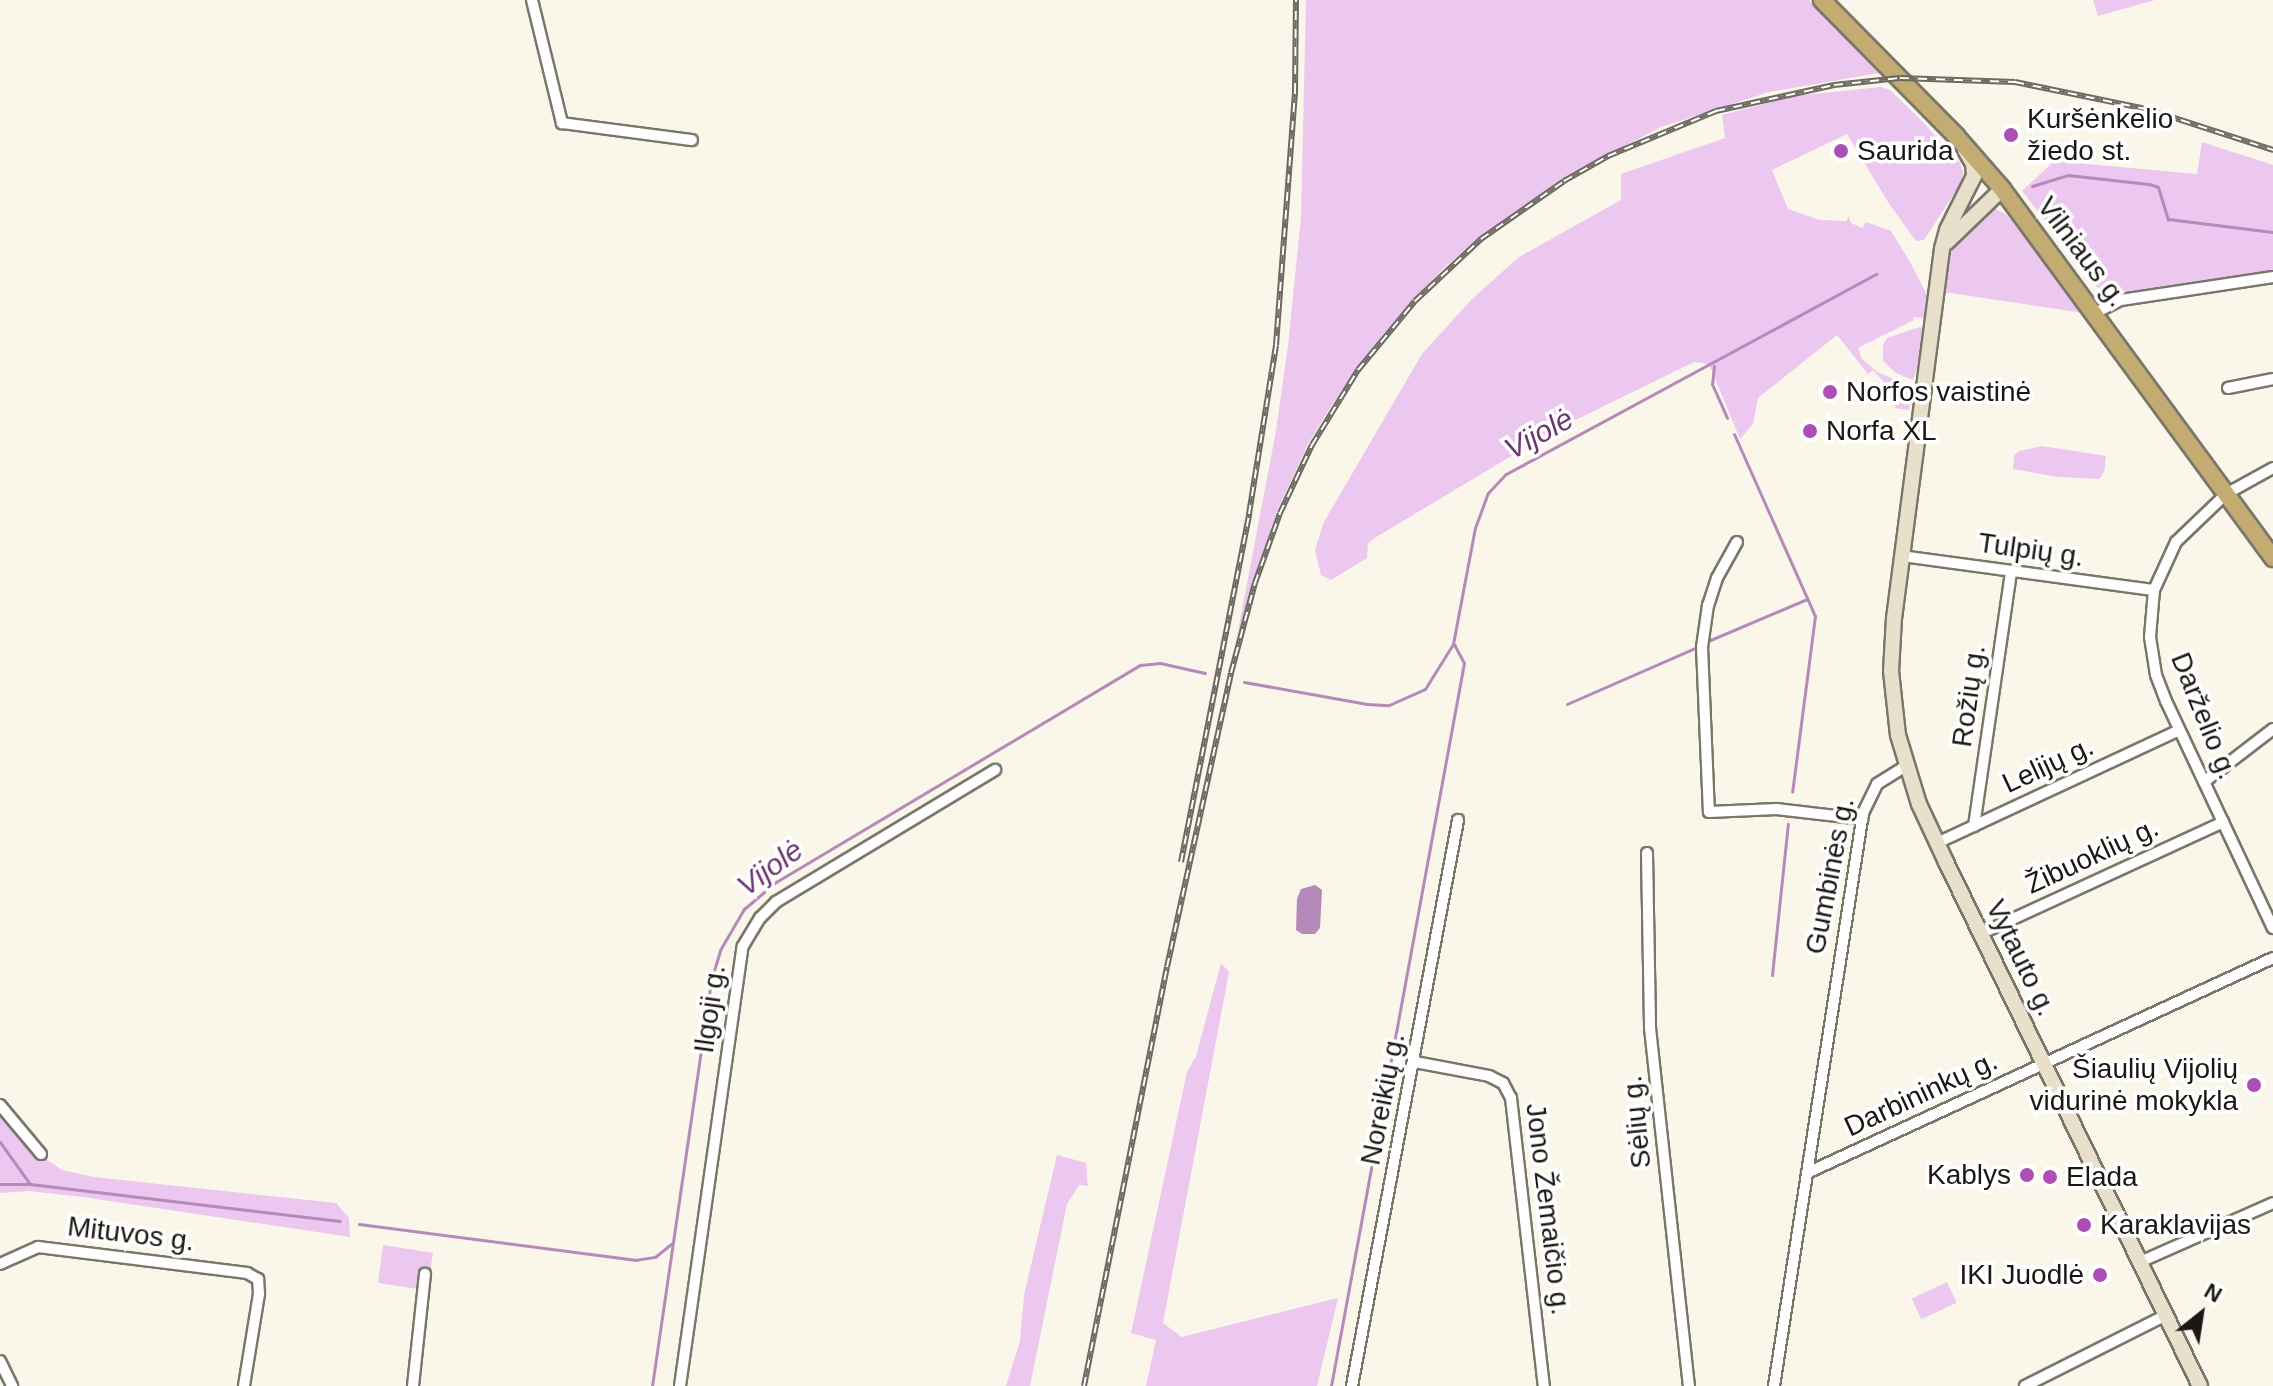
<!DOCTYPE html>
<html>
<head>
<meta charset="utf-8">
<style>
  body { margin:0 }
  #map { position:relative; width:2273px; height:1386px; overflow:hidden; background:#fbf6ea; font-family:Arial,sans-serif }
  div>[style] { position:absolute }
  .green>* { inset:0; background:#ecc7ef; transform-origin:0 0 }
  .water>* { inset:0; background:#b589b9 }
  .stream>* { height:3px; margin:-1.5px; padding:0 1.5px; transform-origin:1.5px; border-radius:1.5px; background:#b589b9 }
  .roads { filter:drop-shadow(2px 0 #7a766b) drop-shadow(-2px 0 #7a766b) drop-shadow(0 2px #7a766b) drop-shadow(0 -2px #7a766b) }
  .minor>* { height:10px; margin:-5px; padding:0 5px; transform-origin:5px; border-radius:5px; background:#fff }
  .secondary>* { height:14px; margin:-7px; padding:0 7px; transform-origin:7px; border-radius:7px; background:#e8e0ca }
  .trunk>* { height:16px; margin:-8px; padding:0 8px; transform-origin:8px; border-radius:8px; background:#c2ac72 }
  .rail>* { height:6px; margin-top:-3px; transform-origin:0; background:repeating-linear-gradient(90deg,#fff 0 9px,#6c6962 0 18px); box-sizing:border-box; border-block:2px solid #6c6962 }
  .dots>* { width:22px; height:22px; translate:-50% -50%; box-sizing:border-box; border:4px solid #fff; border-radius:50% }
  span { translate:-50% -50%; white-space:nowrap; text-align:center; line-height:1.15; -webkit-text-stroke:7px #fff; paint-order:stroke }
  .poi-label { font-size:28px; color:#1a1814 }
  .left { translate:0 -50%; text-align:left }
  .right { translate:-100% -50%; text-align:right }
  .street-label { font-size:28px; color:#1a1814 }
  .water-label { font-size:30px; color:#6d3673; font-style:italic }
  .north { position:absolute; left:2161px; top:1274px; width:80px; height:80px; -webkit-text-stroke:6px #fff; paint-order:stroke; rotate:30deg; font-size:22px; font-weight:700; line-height:32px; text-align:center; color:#1a1814 }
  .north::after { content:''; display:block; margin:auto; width:28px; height:36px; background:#1a1814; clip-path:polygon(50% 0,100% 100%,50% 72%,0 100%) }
</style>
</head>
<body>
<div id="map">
  <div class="green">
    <div style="clip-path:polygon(1306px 0,1809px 0,1879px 73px,1769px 92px,1661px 127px,1562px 179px,1478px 238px,1442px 270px,1384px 333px,1330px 408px,1308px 444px,1276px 513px,1237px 636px,1276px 431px,1288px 345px,1301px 218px)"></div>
    <div style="clip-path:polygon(2093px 0,2155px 0,2098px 16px)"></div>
    <div style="clip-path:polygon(1881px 87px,1890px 90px,1920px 119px,1960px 163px,1963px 172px,1961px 183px,1924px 240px,1916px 241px,1888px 202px,1847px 134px,1772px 170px,1788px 209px,1820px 220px,1847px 221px,1848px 216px,1851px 223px,1862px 228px,1866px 222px,1891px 231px,1910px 262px,1928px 297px,1924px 318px,1913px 317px,1914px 320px,1858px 348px,1862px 359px,1877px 372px,1912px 387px,1909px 410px,1895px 408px,1897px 397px,1873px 370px,1868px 374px,1837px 335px,1758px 398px,1753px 424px,1740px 439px,1709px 364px,1694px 362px,1553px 431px,1373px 539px,1368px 544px,1367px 558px,1331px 580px,1321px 575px,1315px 550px,1324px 522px,1422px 354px,1472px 299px,1519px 257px,1621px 200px,1621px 174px,1725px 138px,1722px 115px,1794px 96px)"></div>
    <div style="clip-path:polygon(2202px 142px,2273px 165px,2273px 277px,2110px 303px,2022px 191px,2054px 161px,2197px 174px)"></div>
    <div style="clip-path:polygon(1994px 208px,2007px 215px,2083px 313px,1944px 292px,1951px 245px,1988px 210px)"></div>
    <div style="clip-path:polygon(1920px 327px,1925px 330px,1923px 350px,1913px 380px,1896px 373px,1883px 361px,1883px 345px,1887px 338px)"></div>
    <div style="clip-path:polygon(2042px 446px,2106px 456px,2104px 472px,2099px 479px,2058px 477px,2013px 469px,2014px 455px,2020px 451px)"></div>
    <div style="clip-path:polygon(1221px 963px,1229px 972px,1163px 1323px,1182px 1337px,1338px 1298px,1317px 1386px,1146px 1386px,1156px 1340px,1131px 1333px,1187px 1072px,1196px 1056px)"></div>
    <div style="clip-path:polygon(0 1110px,27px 1146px,62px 1170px,94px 1177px,336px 1203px,349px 1218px,350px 1237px,83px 1197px,29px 1191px,0 1193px)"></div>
    <div style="clip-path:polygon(1057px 1155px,1086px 1163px,1088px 1186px,1079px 1185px,1067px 1204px,1030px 1386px,1006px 1386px,1020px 1341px,1024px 1295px)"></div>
    <div style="clip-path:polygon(383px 1245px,433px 1253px,430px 1272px,421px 1271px,418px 1289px,378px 1283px)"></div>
    <div style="left:1947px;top:1282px;width:23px;height:39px;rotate:65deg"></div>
  </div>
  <div class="water">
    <div style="clip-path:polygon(1315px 885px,1322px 890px,1320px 928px,1315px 934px,1302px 934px,1296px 930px,1297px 899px,1301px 889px)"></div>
  </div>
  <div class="stream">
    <div style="left:2032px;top:186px;width:38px;rotate:-17deg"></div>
    <div style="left:2068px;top:175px;width:81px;rotate:6.3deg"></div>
    <div style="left:2149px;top:184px;width:9px;rotate:18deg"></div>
    <div style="left:2158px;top:187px;width:34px;rotate:73deg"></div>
    <div style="left:2168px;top:219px;width:106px;rotate:7.1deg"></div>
    <div style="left:1714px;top:366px;width:18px;rotate:96deg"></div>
    <div style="left:1712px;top:384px;width:37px;rotate:66deg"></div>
    <div style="left:1734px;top:434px;width:199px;rotate:66deg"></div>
    <div style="left:1815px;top:616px;width:177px;rotate:97.4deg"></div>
    <div style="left:1708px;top:641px;width:108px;rotate:-23deg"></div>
    <div style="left:1244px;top:682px;width:125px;rotate:10.1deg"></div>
    <div style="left:1367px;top:704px;width:22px;rotate:3deg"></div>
    <div style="left:1389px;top:705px;width:39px;rotate:-24deg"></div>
    <div style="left:1425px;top:689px;width:53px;rotate:-58.1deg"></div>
    <div style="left:1453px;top:644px;width:118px;rotate:-79.3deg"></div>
    <div style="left:1475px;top:528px;width:37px;rotate:-70deg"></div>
    <div style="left:1488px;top:493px;width:26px;rotate:-47deg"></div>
    <div style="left:1506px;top:474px;width:421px;rotate:-28.4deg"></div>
    <div style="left:1567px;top:704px;width:140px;rotate:-23.6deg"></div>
    <div style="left:1772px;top:975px;width:152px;rotate:-84deg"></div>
    <div style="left:0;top:1142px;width:52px;rotate:54.5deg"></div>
    <div style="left:0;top:1184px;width:30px"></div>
    <div style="left:30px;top:1184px;width:312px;rotate:6.8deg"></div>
    <div style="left:359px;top:1224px;width:278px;rotate:7.4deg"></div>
    <div style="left:635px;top:1260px;width:20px;rotate:-9deg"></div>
    <div style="left:655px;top:1257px;width:22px;rotate:-39deg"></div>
    <div style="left:652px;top:1386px;width:413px;rotate:-81.7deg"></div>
    <div style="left:712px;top:977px;width:28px;rotate:-73deg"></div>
    <div style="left:720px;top:950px;width:48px;rotate:-59.7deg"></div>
    <div style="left:744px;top:909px;width:42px;rotate:-40.2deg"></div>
    <div style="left:776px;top:882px;width:424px;rotate:-30.8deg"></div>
    <div style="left:1140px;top:665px;width:20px;rotate:-6deg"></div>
    <div style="left:1160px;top:663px;width:46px;rotate:12.5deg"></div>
    <div style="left:1331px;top:1386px;width:735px;rotate:-79.58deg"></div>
    <div style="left:1464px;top:663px;width:21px;rotate:-118deg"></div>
  </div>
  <div class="roads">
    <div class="minor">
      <div style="left:532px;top:0;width:127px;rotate:76.3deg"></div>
      <div style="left:562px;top:123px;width:131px;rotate:7.5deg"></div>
      <div style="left:2095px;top:313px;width:29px;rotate:-27deg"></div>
      <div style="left:2121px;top:300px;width:154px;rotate:-8.6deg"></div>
      <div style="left:2228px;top:388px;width:46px;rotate:-11.3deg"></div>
      <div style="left:2273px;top:468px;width:54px;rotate:151deg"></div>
      <div style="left:2226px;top:494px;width:69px;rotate:136.2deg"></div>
      <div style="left:2176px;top:542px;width:53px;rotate:114.6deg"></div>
      <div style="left:2154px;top:590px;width:47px;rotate:94.9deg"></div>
      <div style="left:2150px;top:637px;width:38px;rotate:81deg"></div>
      <div style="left:2156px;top:675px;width:28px;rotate:69deg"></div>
      <div style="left:2166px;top:701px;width:251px;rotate:64.8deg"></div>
      <div style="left:1737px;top:542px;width:41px;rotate:119.1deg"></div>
      <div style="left:1717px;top:578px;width:28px;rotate:108deg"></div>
      <div style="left:1708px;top:605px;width:42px;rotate:98.1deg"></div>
      <div style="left:1702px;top:647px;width:165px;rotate:87.6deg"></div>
      <div style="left:1709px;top:812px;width:68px;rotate:-2.5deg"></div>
      <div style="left:1777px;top:809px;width:86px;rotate:6.7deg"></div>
      <div style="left:1902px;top:556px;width:254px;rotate:7.7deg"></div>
      <div style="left:2204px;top:782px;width:87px;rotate:-37.5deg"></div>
      <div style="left:1974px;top:826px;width:256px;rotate:-81.7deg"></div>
      <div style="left:1937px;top:843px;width:267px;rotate:-25deg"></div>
      <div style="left:1647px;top:853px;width:175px;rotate:89deg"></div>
      <div style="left:1650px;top:1028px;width:360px;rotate:83.8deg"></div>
      <div style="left:1980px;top:934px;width:268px;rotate:-24.7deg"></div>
      <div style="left:1415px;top:1062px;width:75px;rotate:10.7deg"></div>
      <div style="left:1489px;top:1076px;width:16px;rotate:27deg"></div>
      <div style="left:1503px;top:1083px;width:17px;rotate:62deg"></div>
      <div style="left:1511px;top:1098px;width:290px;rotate:83.5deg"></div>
      <div style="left:0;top:1105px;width:64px;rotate:50.1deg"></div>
      <div style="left:1807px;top:1173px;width:513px;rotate:-24.77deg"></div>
      <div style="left:2140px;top:1262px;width:145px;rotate:-23.9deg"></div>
      <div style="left:0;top:1264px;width:42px;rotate:-24.1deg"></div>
      <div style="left:38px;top:1247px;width:211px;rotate:7.1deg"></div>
      <div style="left:247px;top:1273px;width:13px;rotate:29deg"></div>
      <div style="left:258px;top:1279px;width:15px;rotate:86deg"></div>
      <div style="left:259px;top:1294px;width:93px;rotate:99.3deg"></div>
      <div style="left:0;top:1361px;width:28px;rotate:64deg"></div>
      <div style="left:413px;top:1386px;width:113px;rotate:-83.9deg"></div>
      <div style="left:680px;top:1386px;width:444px;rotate:-81.9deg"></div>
      <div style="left:743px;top:946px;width:33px;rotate:-59deg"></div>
      <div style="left:760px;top:918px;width:23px;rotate:-45deg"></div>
      <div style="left:776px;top:902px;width:256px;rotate:-31.1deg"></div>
      <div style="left:1352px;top:1386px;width:576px;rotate:-79.39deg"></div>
      <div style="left:1774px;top:1386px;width:580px;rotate:-81.17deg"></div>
      <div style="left:1863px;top:813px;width:32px;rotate:-64deg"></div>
      <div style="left:1877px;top:784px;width:34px;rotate:-32deg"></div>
      <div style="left:2025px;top:1386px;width:158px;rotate:-26.7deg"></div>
    </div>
    <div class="secondary">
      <div style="left:1965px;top:150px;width:16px;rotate:60deg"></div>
      <div style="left:1973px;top:164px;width:12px;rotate:85deg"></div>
      <div style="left:1974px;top:176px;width:60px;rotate:116.6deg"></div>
      <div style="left:1947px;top:230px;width:20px;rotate:105deg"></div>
      <div style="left:1942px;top:249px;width:372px;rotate:97.4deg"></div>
      <div style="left:1894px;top:618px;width:53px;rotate:93.2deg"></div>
      <div style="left:1891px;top:671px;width:64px;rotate:83.8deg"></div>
      <div style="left:1898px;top:735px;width:72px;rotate:73.1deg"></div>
      <div style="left:1919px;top:804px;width:64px;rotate:65deg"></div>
      <div style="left:1946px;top:862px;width:582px;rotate:64.14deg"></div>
      <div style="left:1947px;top:242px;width:76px;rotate:-43.9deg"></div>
    </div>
    <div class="trunk">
      <div style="left:1822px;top:0;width:191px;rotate:45.4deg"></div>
      <div style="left:1956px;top:136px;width:70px;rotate:49deg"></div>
      <div style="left:2002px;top:189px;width:458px;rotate:53.7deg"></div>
    </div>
  </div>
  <div class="rail">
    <div style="left:1181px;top:862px;width:355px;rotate:-78.9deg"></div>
    <div style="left:1249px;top:514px;width:171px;rotate:-80.9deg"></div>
    <div style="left:1276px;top:345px;width:254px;rotate:-85.7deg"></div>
    <div style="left:1295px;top:92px;width:92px;rotate:-89.4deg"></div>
    <div style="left:1084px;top:1386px;width:427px;rotate:-78.8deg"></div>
    <div style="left:1167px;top:967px;width:301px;rotate:-77.7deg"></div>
    <div style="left:1231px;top:673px;width:93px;rotate:-75.1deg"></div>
    <div style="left:1255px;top:583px;width:74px;rotate:-70.3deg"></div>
    <div style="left:1280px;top:513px;width:75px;rotate:-64.8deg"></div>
    <div style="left:1312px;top:445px;width:88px;rotate:-58.5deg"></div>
    <div style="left:1358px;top:370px;width:89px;rotate:-50.4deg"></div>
    <div style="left:1415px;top:301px;width:91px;rotate:-43.2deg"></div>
    <div style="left:1481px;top:239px;width:101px;rotate:-34.9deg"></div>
    <div style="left:1564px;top:181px;width:51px;rotate:-29.6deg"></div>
    <div style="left:1608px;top:156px;width:117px;rotate:-22.6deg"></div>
    <div style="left:1716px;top:111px;width:121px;rotate:-12.4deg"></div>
    <div style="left:1834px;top:85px;width:66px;rotate:-6.1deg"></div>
    <div style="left:1900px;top:78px;width:115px;rotate:2deg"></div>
    <div style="left:2015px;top:82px;width:135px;rotate:11.6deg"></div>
    <div style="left:2147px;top:109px;width:133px;rotate:18deg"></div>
  </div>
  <div class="dots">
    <div style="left:2011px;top:135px;background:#ad4eb6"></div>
    <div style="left:1841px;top:151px;background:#ad4eb6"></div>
    <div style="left:1830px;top:392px;background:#ad4eb6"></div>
    <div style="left:1810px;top:431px;background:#ad4eb6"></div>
    <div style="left:2254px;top:1085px;background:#ad4eb6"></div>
    <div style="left:2027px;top:1175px;background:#ad4eb6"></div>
    <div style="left:2050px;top:1177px;background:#ad4eb6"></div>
    <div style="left:2084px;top:1225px;background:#ad4eb6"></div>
    <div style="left:2100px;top:1275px;background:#ad4eb6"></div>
  </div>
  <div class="poi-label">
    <span class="left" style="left:2027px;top:135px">Kuršėnkelio<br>žiedo st.</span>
    <span class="left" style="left:1857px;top:151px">Saurida</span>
    <span class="left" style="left:1846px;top:392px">Norfos vaistinė</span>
    <span class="left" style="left:1826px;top:431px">Norfa XL</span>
    <span class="right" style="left:2238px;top:1085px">Šiaulių Vijolių<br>vidurinė mokykla</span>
    <span class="right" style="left:2011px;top:1175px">Kablys</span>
    <span class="left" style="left:2066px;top:1177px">Elada</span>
    <span class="left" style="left:2100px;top:1225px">Karaklavijas</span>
    <span class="right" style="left:2084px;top:1275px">IKI Juodlė</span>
  </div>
  <div class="street-label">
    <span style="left:2082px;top:252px;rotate:53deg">Vilniaus g.</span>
    <span style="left:2031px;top:550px;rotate:8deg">Tulpių g.</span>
    <span style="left:1969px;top:696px;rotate:-82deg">Rožių g.</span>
    <span style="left:2204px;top:716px;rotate:68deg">Darželio g.</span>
    <span style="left:2048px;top:765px;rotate:-25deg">Lelijų g.</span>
    <span style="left:2092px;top:856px;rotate:-25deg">Žibuoklių g.</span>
    <span style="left:1830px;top:876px;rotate:-79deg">Gumbinės g.</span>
    <span style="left:2021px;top:958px;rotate:64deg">Vytauto g.</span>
    <span style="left:710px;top:1009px;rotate:-82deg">Ilgoji g.</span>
    <span style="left:1921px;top:1094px;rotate:-25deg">Darbininkų g.</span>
    <span style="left:1383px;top:1099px;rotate:-79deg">Noreikių g.</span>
    <span style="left:1637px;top:1122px;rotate:-96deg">Sėlių g.</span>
    <span style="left:1548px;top:1209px;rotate:83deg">Jono Žemaičio g.</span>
    <span style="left:131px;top:1234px;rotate:7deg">Mituvos g.</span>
  </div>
  <div class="water-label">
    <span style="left:1539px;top:434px;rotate:-29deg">Vijolė</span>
    <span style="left:770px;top:868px;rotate:-36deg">Vijolė</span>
  </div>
  <div class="north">N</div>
</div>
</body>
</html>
